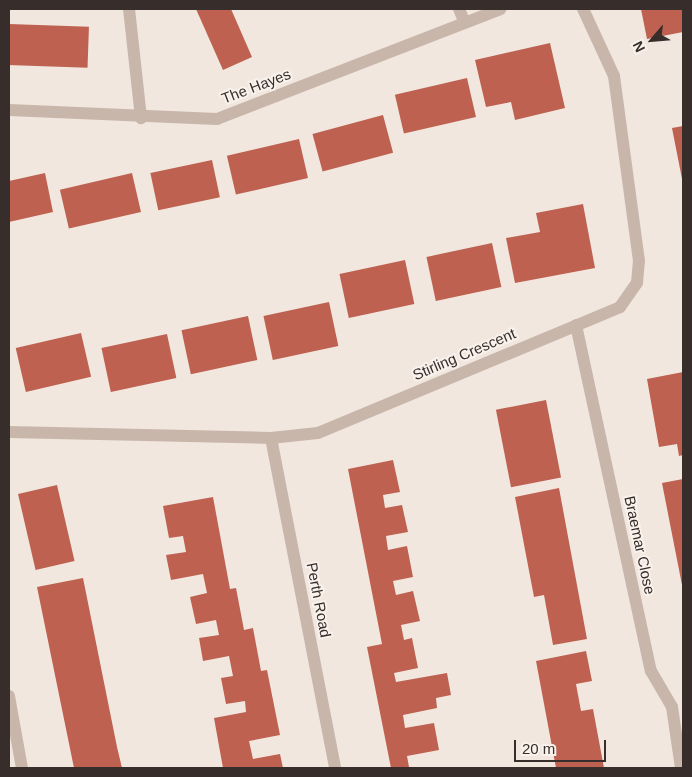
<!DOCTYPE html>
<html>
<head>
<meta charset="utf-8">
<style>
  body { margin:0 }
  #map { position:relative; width:692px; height:777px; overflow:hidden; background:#f1e7df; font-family:Arial,sans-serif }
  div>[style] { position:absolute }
  .building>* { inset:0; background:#be6150; transform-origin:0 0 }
  .minor>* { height:12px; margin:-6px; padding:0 6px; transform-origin:6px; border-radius:6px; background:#c9b6ab }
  span { translate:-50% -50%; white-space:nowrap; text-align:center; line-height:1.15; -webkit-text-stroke:4px #f9f1eb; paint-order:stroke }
  .street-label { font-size:15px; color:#372d2a }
  .frame { position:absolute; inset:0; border:10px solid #372d2a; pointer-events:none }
  .north { position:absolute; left:627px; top:15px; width:50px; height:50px; -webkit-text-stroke:4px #f9f1eb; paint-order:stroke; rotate:243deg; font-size:14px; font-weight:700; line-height:20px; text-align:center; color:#372d2a }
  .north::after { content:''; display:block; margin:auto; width:18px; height:22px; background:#372d2a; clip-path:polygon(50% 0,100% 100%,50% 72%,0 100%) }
  .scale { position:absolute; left:514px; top:740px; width:92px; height:22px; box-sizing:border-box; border:2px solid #372d2a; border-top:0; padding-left:6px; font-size:15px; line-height:18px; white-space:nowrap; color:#372d2a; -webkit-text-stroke:4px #f9f1eb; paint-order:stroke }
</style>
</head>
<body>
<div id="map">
  <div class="building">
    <div style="clip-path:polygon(196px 9px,231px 9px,252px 57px,223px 70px)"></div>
    <div style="clip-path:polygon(641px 9px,683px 9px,683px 32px,647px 39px)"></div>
    <div style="left:9px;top:24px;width:80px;height:41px;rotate:2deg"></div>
    <div style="clip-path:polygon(550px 43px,565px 108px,515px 120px,511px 102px,486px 107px,475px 60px)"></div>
    <div style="left:467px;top:78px;width:40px;height:74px;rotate:77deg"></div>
    <div style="left:383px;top:115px;width:39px;height:73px;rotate:75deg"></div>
    <div style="clip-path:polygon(683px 126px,683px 178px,682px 179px,672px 128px)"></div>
    <div style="left:299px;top:139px;width:40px;height:74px;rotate:77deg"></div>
    <div style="left:212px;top:160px;width:38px;height:63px;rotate:78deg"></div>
    <div style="clip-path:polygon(45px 173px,53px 212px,9px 222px,9px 181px)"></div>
    <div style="left:132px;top:173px;width:40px;height:74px;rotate:77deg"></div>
    <div style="clip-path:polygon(583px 204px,595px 268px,515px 283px,506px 238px,540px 232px,536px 213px)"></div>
    <div style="left:492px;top:243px;width:45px;height:67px;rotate:78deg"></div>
    <div style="left:405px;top:260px;width:45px;height:67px;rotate:78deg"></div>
    <div style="left:329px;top:302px;width:45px;height:67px;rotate:78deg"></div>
    <div style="left:248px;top:316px;width:45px;height:68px;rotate:78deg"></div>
    <div style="left:81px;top:333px;width:45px;height:67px;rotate:77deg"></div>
    <div style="left:167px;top:334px;width:45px;height:67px;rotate:78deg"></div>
    <div style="clip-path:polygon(683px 372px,683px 455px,679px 456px,677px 444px,659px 447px,647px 379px)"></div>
    <div style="left:546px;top:400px;width:79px;height:51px;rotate:79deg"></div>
    <div style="clip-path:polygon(393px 460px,400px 492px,383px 495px,385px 508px,402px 505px,408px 532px,386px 536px,388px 550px,407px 546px,413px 577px,393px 581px,396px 595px,413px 591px,420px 621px,401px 625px,404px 640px,412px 638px,418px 668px,394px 673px,396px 682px,447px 673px,451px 695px,436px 698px,437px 708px,403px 715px,405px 728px,434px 723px,439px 750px,407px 756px,409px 767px,403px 768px,391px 768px,367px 647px,382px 644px,348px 469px)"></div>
    <div style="clip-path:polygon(683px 479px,683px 585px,682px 585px,662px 483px)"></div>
    <div style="left:57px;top:485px;width:78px;height:40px;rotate:77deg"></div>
    <div style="clip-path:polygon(559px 488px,587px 639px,553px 645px,544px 595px,534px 597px,515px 497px)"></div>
    <div style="clip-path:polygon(213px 497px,230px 589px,236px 588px,244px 630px,253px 628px,261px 671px,267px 670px,280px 735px,249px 741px,253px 759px,280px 754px,283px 768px,223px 768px,214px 718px,246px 712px,245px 701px,226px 704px,221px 678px,233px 676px,229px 656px,203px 661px,199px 638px,219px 635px,216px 620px,196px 624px,190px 597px,207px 593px,203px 574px,171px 580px,166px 555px,186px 552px,183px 536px,169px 538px,163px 506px)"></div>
    <div style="clip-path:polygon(83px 578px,117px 747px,122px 768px,74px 768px,37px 587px)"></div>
    <div style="clip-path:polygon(586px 651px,592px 681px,576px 684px,581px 711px,593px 709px,604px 768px,556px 768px,536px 661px)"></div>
  </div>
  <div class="minor">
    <div style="left:129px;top:9px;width:110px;rotate:83.7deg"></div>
    <div style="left:459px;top:9px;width:15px;rotate:67deg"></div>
    <div style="left:9px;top:110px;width:208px;rotate:2.5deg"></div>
    <div style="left:217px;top:119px;width:304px;rotate:-21.2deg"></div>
    <div style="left:576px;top:325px;width:354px;rotate:77.8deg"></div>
    <div style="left:651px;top:671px;width:42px;rotate:59.7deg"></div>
    <div style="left:672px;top:707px;width:62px;rotate:81.6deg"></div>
    <div style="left:9px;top:432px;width:262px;rotate:1.3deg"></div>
    <div style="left:271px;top:438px;width:47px;rotate:-6.1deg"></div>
    <div style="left:318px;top:433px;width:327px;rotate:-22.6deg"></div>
    <div style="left:620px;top:307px;width:29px;rotate:-55deg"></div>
    <div style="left:637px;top:283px;width:22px;rotate:-85deg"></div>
    <div style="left:639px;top:261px;width:187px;rotate:-97.7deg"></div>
    <div style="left:614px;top:76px;width:74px;rotate:-114.8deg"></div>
    <div style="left:271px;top:438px;width:336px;rotate:79deg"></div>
    <div style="left:9px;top:696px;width:73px;rotate:79.8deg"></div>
  </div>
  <div class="street-label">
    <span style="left:256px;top:86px;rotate:-21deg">The Hayes</span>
    <span style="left:464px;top:354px;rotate:-23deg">Stirling Crescent</span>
    <span style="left:640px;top:545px;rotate:78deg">Braemar Close</span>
    <span style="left:319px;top:600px;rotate:79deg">Perth Road</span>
  </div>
  <div class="frame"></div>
  <div class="north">N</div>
  <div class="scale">20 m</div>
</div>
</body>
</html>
